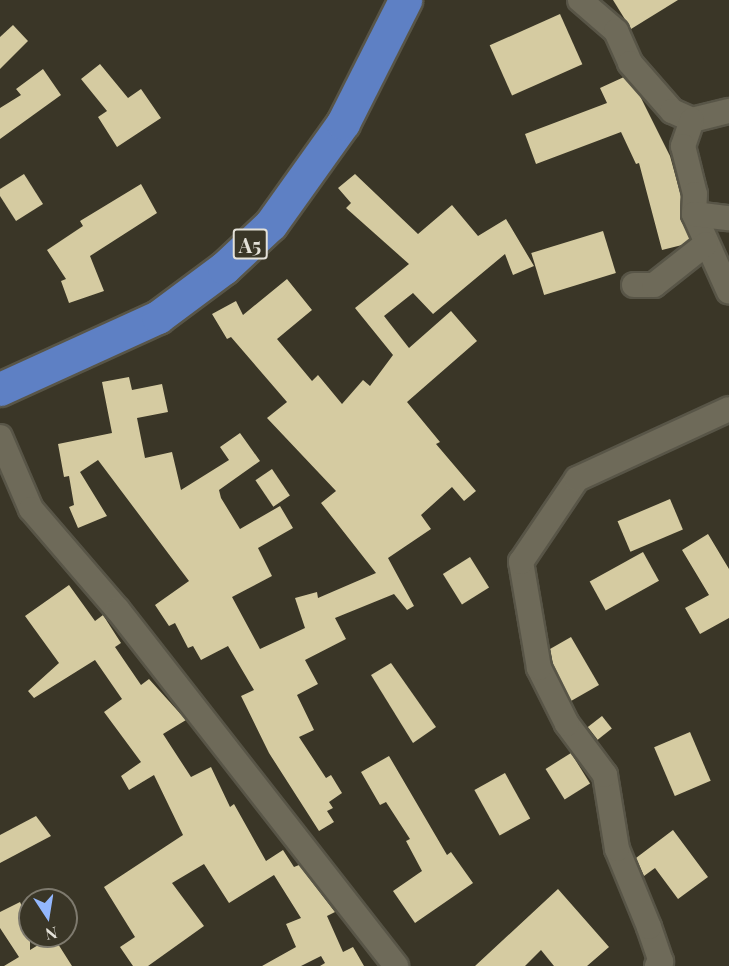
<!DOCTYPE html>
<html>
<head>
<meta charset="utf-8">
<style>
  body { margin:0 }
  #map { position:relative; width:729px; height:966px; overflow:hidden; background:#3a3627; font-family:"Playfair Display",serif }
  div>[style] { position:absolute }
  .building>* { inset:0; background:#d5cba1; transform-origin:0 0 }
  .roads { filter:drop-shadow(2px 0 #585547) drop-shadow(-2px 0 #585547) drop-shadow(0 2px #585547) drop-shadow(0 -2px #585547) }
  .minor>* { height:24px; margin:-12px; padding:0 12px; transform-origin:12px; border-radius:12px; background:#6e6a59 }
  .highway>* { height:33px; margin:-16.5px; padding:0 16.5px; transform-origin:16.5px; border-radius:16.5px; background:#5e80c4 }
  span { translate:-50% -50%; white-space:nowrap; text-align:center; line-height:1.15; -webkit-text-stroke:6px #3a3627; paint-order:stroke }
  .shield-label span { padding:2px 4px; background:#3a3627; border:2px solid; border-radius:4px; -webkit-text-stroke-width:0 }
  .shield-label { font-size:20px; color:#e4e1d8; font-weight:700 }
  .north { position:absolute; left:18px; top:888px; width:60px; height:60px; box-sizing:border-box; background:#3a3627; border:2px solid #7e7a6e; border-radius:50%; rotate:168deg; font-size:16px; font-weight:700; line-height:24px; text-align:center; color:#e4e1d8 }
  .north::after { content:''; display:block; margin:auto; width:21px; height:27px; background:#93b7fd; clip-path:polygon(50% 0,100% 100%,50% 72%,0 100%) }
</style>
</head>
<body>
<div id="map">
  <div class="building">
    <div style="clip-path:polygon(613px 0,678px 0,631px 29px)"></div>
    <div style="left:560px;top:14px;width:55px;height:77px;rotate:66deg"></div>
    <div style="clip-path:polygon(13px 25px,28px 41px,0 69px,0 37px)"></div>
    <div style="clip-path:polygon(100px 64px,128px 98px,141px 89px,161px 118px,117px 147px,98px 117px,107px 111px,81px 79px)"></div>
    <div style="clip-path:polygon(43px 69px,61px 95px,0 139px,0 108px,21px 95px,16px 89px)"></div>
    <div style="clip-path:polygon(624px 77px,640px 96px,670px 156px,681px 196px,681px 219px,690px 239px,682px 245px,662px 250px,639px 163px,636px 164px,621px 132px,536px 164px,525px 134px,607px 103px,600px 88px)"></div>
    <div style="clip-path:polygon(24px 174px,43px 204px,16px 221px,0 196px,0 189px)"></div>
    <div style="clip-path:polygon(355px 174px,418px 234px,452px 205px,478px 236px,506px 219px,534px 266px,513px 275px,505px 254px,433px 314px,413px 293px,384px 316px,409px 348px,451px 311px,477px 341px,407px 402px,440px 442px,436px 444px,476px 491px,464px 501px,452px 487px,421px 515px,431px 529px,388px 558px,414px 606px,407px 610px,394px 594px,335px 618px,346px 639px,305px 660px,318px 684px,297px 695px,314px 730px,299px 737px,326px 778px,331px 775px,342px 793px,329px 802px,333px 808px,327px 811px,334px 822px,319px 831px,269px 753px,241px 696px,254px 690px,228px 646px,201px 660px,193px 646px,188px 648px,175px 623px,169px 626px,155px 605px,189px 581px,98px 460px,80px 472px,107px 516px,78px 528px,69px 507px,74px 505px,69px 476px,64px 477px,58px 444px,112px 433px,102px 382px,129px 377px,132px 390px,162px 384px,168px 412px,137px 418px,145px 458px,172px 452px,181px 490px,229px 460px,220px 447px,240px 433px,260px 461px,219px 490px,221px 498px,240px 529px,280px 506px,293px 528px,258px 548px,272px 576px,232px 597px,260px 649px,305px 628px,295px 598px,317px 592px,318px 598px,376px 573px,321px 503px,336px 491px,267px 418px,287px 402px,231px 337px,227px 339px,212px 314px,236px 301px,243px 315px,287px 279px,312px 310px,277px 339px,312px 381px,318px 375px,342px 404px,363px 380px,370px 386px,393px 355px,355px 308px,409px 264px,346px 208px,351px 203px,338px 188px)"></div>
    <div style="clip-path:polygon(141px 184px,157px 213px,90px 256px,104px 291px,69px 303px,61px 281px,66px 279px,47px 250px,83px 226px,80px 221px)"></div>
    <div style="left:603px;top:231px;width:44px;height:75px;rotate:73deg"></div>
    <div style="left:272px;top:469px;width:32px;height:20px;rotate:56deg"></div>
    <div style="left:670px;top:499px;width:33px;height:57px;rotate:67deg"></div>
    <div style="clip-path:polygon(708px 534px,729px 569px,729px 618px,700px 634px,685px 608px,709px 595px,682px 550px)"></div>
    <div style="left:643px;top:552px;width:33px;height:61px;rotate:61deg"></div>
    <div style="left:470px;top:557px;width:36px;height:32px;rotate:58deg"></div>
    <div style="clip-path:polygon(69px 585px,95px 621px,103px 615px,121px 643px,115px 647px,141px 685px,149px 679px,186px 720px,163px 734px,191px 777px,211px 767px,230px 807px,234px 804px,266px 861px,283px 850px,294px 867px,299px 865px,335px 912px,327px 916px,343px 952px,353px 947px,364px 966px,320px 966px,325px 963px,321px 956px,301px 966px,262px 966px,296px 947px,286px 924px,301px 918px,274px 875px,229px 903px,204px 864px,172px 883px,204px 926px,148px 966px,133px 966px,120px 947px,135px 937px,104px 887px,183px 835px,154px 775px,129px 790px,121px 776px,141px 762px,104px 712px,122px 699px,95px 660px,34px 698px,28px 691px,59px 663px,25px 616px)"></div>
    <div style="clip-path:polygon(571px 637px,599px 685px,571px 701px,553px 664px,550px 649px)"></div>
    <div style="clip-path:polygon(391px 663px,436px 727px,413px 743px,371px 675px)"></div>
    <div style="left:602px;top:716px;width:16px;height:18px;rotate:52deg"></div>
    <div style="left:690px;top:732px;width:53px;height:39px;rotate:67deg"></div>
    <div style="left:571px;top:753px;width:36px;height:30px;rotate:58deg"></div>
    <div style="clip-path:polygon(389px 756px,447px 855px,451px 852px,473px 883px,415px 923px,393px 891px,422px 871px,406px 841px,410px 839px,386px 802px,380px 805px,361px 772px)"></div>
    <div style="left:505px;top:773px;width:52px;height:35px;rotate:61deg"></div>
    <div style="clip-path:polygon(36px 816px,51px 836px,0 863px,0 835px)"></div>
    <div style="clip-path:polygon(673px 830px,708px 877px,678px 899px,655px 868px,644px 876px,636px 858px)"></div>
    <div style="clip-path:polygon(558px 889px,609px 947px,587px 966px,554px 966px,541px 950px,525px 966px,475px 966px)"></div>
    <div style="clip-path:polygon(20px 902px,30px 923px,30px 950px,53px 936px,72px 966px,4px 966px,19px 957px,0 928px,0 912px)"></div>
  </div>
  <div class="roads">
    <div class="minor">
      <div style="left:580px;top:0;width:48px;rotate:40.7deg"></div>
      <div style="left:616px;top:31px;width:35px;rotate:66deg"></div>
      <div style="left:630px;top:63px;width:64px;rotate:48.8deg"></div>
      <div style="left:672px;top:111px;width:22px;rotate:24deg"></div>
      <div style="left:692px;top:120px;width:38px;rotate:-14deg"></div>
      <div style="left:692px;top:120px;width:28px;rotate:109deg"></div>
      <div style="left:683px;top:146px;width:49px;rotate:76deg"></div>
      <div style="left:695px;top:194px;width:20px;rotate:93deg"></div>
      <div style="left:694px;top:214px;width:85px;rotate:65.8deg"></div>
      <div style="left:694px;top:214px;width:35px;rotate:7deg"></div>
      <div style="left:634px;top:285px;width:20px"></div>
      <div style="left:654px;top:285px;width:66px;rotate:-38.3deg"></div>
      <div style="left:0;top:437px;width:78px;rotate:66.7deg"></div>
      <div style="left:31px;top:509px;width:133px;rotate:49.3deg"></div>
      <div style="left:118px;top:610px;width:452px;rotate:52deg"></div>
      <div style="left:657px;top:966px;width:6px;rotate:-45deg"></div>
      <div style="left:661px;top:962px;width:37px;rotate:-109deg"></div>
      <div style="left:649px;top:927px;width:84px;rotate:-112.3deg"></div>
      <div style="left:617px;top:849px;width:75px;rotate:-99.2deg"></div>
      <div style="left:605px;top:775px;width:64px;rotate:-126.7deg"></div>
      <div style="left:567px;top:724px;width:63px;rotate:-116.6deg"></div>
      <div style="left:539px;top:668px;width:108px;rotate:-99.6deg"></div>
      <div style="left:521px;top:562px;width:100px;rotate:-56deg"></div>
      <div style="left:577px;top:479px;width:167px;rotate:-24.7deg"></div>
    </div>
    <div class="highway">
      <div style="left:0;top:389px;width:174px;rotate:-24.5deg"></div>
      <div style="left:158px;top:317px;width:82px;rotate:-36.6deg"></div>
      <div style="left:224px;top:268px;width:64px;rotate:-43.1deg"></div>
      <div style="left:271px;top:224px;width:124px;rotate:-54.5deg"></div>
      <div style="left:343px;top:123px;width:138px;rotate:-63.2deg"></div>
    </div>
  </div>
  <div class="shield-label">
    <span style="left:250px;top:244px">A5</span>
  </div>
  <div class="north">N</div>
</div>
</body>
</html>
